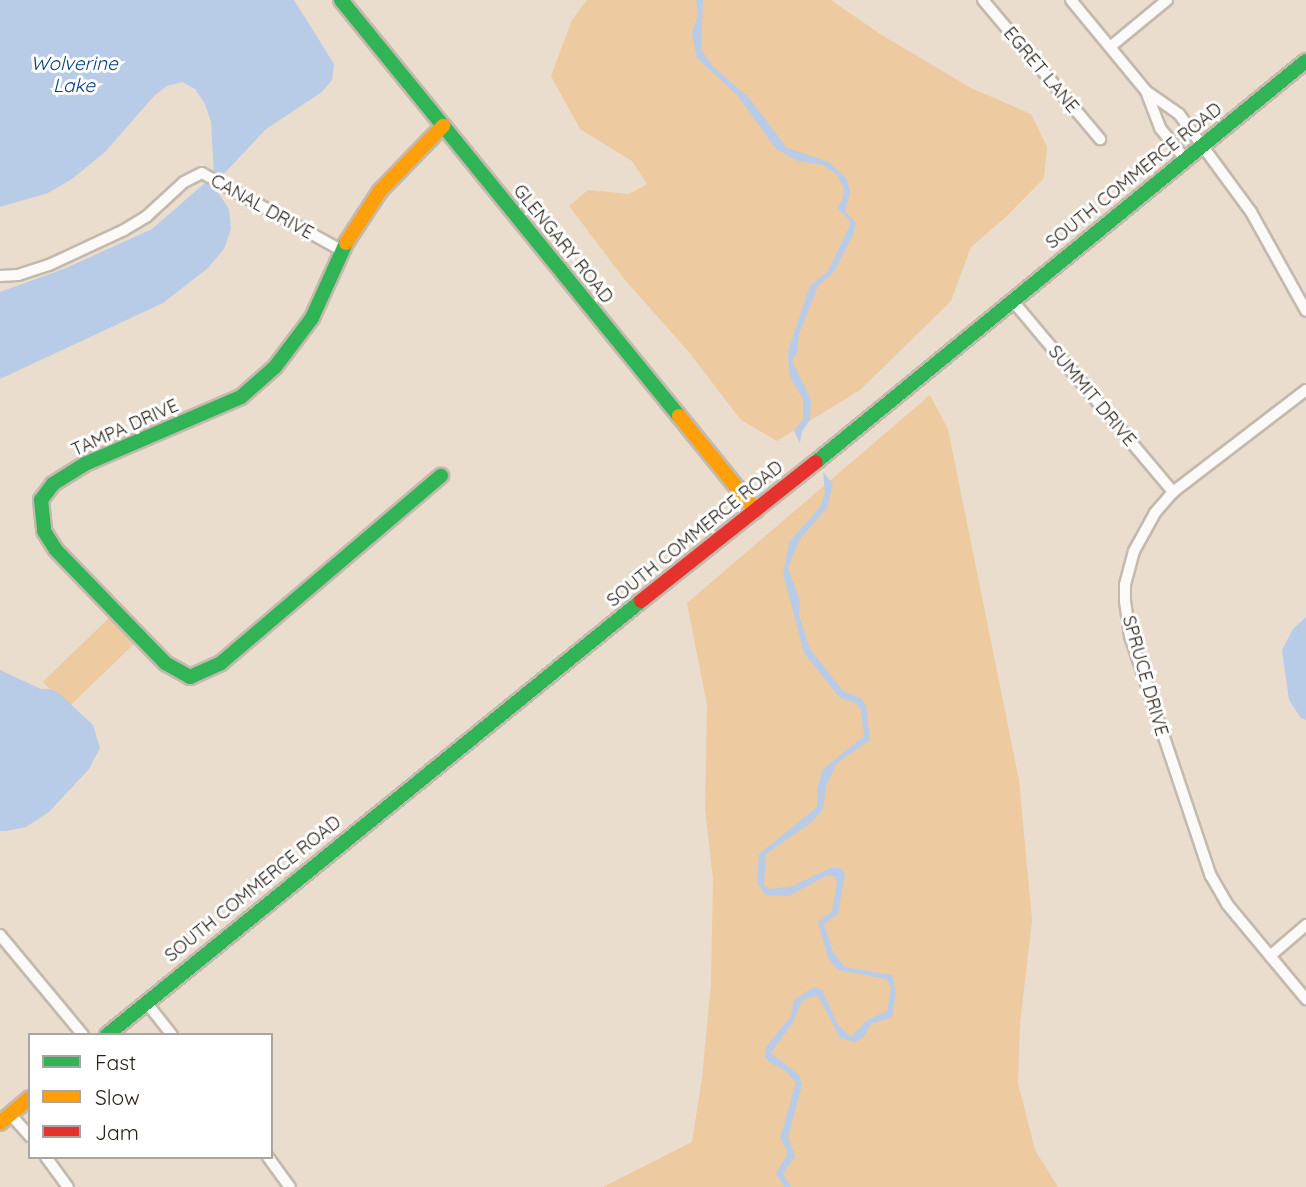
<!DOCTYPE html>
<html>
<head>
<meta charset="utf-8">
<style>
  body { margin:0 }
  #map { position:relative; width:1306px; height:1187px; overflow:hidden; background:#eaddce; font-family:Quicksand,sans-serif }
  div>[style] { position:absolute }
  .green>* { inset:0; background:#edcaa0; transform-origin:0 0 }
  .water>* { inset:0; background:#b8cce7 }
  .roads { filter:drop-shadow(2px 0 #c3b9ad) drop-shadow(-2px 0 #c3b9ad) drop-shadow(0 2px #c3b9ad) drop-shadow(0 -2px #c3b9ad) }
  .street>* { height:10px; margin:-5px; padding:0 5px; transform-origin:5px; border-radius:5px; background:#fcfaf8 }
  .fast>* { height:14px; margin:-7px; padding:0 7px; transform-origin:7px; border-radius:7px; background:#30b455 }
  .slow>* { height:14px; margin:-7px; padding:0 7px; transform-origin:7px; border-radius:7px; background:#ff9f0a }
  .jam>* { height:14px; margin:-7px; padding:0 7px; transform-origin:7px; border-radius:7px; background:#e5322d }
  span { translate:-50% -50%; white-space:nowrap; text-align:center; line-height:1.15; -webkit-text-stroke:6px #fff; paint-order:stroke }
  .street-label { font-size:18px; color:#292016 }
  .water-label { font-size:19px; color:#033f7f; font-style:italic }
  .legend { position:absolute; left:28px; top:1033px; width:245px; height:126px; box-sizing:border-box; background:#fff; border:2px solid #a9a6a2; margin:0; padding:9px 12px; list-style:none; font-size:21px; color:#292016 }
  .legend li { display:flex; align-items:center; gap:14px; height:35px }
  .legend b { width:35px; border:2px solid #a9a6a2 }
</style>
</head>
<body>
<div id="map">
  <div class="green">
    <div style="clip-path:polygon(587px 0,831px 0,880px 34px,971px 88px,1031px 114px,1047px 147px,1044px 178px,1007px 216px,971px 247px,951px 301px,860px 390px,777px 441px,741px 420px,688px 351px,625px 280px,569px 206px,588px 190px,629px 194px,647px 184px,632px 161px,580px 129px,551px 76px,572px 20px)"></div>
    <div style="clip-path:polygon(930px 395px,948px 429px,1019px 780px,1032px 920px,1020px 1024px,1018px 1083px,1035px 1150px,1058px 1187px,603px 1187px,692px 1142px,702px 1078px,711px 983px,713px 879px,705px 808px,707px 705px,687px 603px)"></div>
    <div style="left:112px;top:615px;width:36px;height:96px;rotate:46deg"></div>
  </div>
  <div class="water">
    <div style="clip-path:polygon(0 0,294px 0,334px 64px,332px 80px,322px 92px,266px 129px,220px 178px,217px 191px,229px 209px,231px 229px,224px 249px,208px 268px,163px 303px,0 379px,0 292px,66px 268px,152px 229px,214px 175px,211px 122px,205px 104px,195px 89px,182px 82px,167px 86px,155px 95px,105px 152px,72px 179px,48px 193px,0 207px)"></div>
    <div style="clip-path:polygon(696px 0,703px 0,701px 49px,712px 65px,750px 99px,787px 148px,829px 162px,847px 179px,850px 192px,845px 211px,856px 223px,853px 235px,834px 272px,818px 286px,799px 334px,797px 353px,792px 361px,811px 399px,810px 420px,802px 431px,800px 443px,794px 431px,803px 419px,803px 399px,789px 375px,788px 351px,810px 286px,828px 271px,849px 227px,850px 221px,837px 208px,843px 198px,844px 188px,836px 174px,823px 165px,798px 161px,776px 149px,738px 96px,697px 58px,692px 34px,698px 14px)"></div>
    <div style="clip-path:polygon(823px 472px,833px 484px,827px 508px,800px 539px,788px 568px,800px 601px,799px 615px,810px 649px,843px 691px,861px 698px,866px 705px,870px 740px,837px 763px,826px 786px,823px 809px,812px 822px,766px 854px,764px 885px,770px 889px,793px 886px,830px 868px,841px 868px,845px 874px,838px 914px,824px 924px,833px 952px,845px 967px,892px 975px,896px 992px,892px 1017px,871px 1024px,863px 1038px,855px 1042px,840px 1038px,822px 1003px,817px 996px,810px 997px,802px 1001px,793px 1022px,771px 1053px,799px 1075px,802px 1085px,788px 1137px,795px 1156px,783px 1174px,791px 1187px,784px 1187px,776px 1173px,786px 1157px,787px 1150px,780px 1138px,796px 1083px,786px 1071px,769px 1062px,765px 1057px,766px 1047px,791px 1016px,794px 1000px,814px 987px,822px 990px,838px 1025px,851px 1037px,867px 1020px,887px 1011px,891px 987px,886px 979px,838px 970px,828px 958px,818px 922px,832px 911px,837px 882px,834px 876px,826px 876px,789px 896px,765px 895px,757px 882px,759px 854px,817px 807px,817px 789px,823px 769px,864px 736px,861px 710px,854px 702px,840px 698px,804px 653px,783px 574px,789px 542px,820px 507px,825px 493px)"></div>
    <div style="clip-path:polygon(1306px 617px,1306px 720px,1301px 718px,1289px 700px,1282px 650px,1293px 629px)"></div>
    <div style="clip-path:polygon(0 670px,41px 689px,50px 689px,59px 693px,93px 725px,100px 748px,89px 769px,49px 812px,26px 827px,6px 831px,0 831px)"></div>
  </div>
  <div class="roads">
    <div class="street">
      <div style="left:983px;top:0;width:182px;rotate:49.9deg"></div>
      <div style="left:1071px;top:0;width:118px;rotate:50.5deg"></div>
      <div style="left:1146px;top:91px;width:40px;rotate:34.9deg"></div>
      <div style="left:1179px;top:114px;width:122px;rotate:53.7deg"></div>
      <div style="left:1251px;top:212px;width:113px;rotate:60.9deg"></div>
      <div style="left:1110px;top:47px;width:74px;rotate:-39.5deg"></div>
      <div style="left:1146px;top:91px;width:40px;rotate:69deg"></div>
      <div style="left:1160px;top:128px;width:41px;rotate:50.9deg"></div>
      <div style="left:0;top:276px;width:18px;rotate:-3deg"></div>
      <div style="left:18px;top:275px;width:33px;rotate:-18deg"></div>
      <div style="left:49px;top:265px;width:83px;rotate:-25deg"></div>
      <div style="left:124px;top:230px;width:27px;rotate:-31deg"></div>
      <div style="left:147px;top:216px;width:50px;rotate:-42.6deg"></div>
      <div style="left:184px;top:182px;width:20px;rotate:-27deg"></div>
      <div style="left:202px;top:173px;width:159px;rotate:29deg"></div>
      <div style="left:1012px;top:300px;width:251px;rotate:50deg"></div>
      <div style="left:1306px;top:390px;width:168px;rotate:142.5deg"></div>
      <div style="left:1173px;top:492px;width:28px;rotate:131deg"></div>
      <div style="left:1155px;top:513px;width:43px;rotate:118.9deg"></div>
      <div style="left:1134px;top:551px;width:35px;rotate:105deg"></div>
      <div style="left:1125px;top:585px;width:16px;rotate:90deg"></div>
      <div style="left:1125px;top:601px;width:35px;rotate:82deg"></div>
      <div style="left:1130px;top:636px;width:253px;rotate:71.4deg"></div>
      <div style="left:1211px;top:876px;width:32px;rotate:60deg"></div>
      <div style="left:1227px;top:904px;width:124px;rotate:50.3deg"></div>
      <div style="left:0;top:935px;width:130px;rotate:50.3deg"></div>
      <div style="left:1270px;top:956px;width:48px;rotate:-40.7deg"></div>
      <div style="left:146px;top:1002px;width:42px;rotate:51.8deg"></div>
      <div style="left:10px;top:1114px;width:30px;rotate:48deg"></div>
      <div style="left:46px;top:1157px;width:37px;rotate:54deg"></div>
      <div style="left:268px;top:1157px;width:37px;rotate:54deg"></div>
    </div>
    <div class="fast">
      <div style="left:341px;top:0;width:536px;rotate:50.91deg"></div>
      <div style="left:346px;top:243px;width:82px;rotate:114.4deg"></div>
      <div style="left:312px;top:318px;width:61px;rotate:127.1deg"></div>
      <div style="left:275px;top:367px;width:45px;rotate:138.6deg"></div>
      <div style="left:241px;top:397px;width:170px;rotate:156.8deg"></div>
      <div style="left:85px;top:464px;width:38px;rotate:148deg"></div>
      <div style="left:53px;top:484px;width:20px;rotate:127deg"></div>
      <div style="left:41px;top:500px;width:31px;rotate:84deg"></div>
      <div style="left:44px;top:531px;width:22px;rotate:58deg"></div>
      <div style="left:56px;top:550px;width:157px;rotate:46deg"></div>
      <div style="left:165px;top:663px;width:29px;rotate:29deg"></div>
      <div style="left:190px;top:677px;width:34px;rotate:-24deg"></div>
      <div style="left:221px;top:663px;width:289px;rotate:-40.4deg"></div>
      <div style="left:816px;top:462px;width:633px;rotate:-39.3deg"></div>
      <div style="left:107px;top:1035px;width:688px;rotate:-39.1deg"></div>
    </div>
    <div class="slow">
      <div style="left:346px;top:243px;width:62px;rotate:-56.8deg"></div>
      <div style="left:380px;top:191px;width:91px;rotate:-45.9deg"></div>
      <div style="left:679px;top:416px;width:122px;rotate:51deg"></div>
      <div style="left:0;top:1123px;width:39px;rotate:-40deg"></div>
    </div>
    <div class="jam">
      <div style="left:641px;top:601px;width:223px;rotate:-38.5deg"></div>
    </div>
  </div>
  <div class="street-label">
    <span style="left:1041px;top:70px;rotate:50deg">EGRET LANE</span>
    <span style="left:1134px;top:176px;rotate:-39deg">SOUTH COMMERCE ROAD</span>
    <span style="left:262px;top:207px;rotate:29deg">CANAL DRIVE</span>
    <span style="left:563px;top:244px;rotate:51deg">GLENGARY ROAD</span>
    <span style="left:1092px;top:396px;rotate:50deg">SUMMIT DRIVE</span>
    <span style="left:125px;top:428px;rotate:-24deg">TAMPA DRIVE</span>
    <span style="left:695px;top:534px;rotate:-39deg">SOUTH COMMERCE ROAD</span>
    <span style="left:1145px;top:676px;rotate:74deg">SPRUCE DRIVE</span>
    <span style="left:253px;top:889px;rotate:-39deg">SOUTH COMMERCE ROAD</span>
  </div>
  <div class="water-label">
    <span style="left:74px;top:75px">Wolverine<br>Lake</span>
  </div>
  <ul class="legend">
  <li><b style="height:9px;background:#30b455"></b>Fast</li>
  <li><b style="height:9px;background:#ff9f0a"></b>Slow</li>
  <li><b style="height:9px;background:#e5322d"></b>Jam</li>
  </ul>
</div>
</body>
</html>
